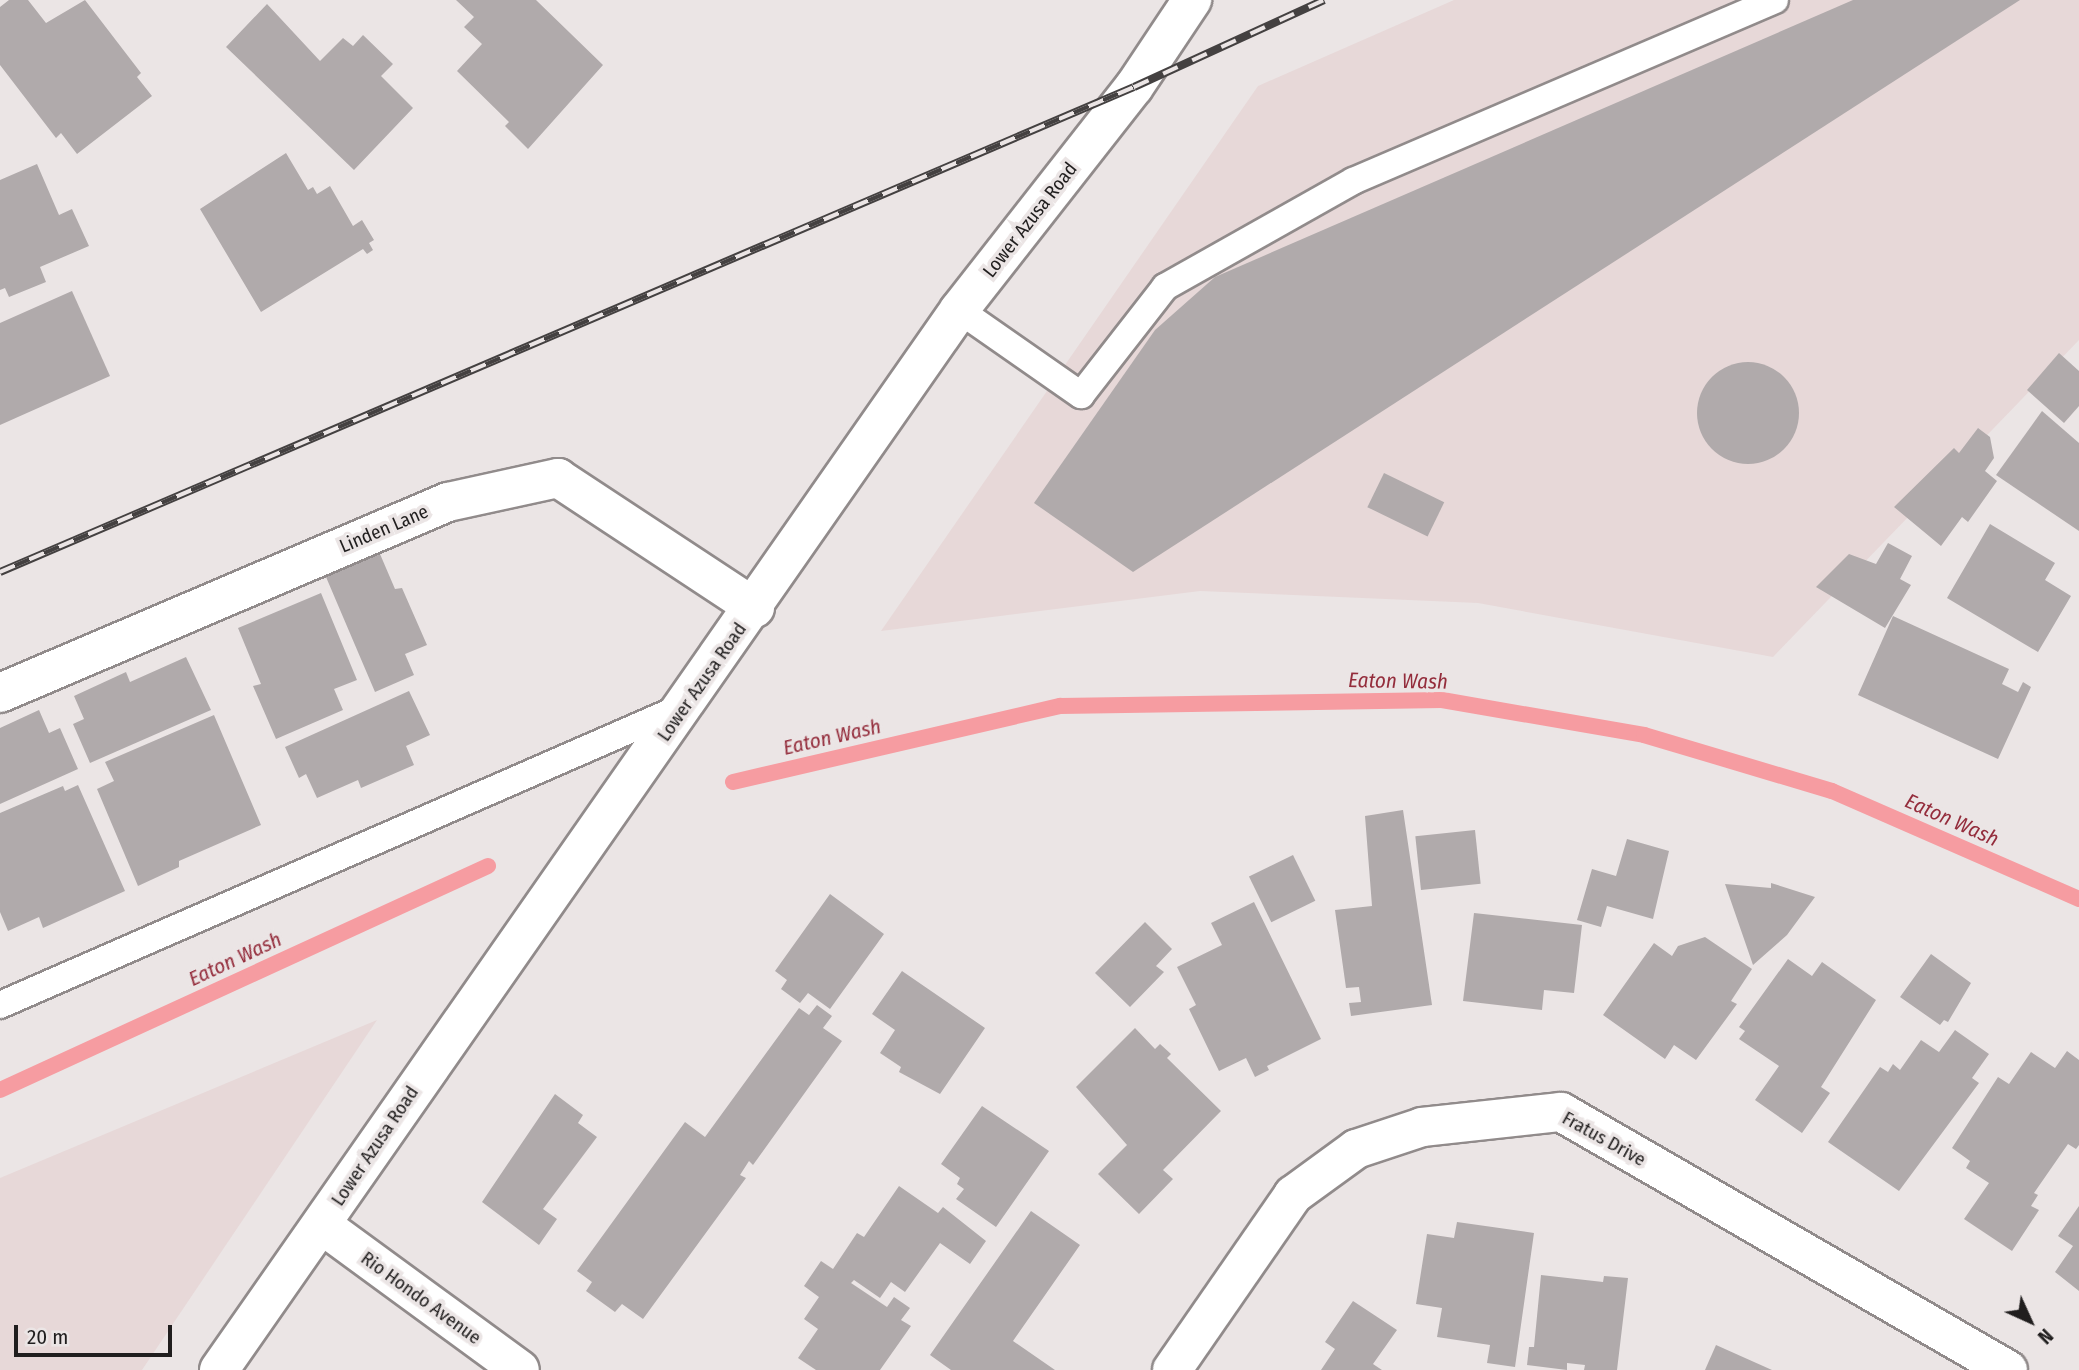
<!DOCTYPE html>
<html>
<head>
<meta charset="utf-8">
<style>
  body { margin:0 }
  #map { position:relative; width:2079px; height:1370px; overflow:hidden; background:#ebe5e5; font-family:"Fira Sans Condensed",sans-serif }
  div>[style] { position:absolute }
  .built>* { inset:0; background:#e7d8d8 }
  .stream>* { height:16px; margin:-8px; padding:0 8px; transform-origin:8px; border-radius:8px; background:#f69ca1 }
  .building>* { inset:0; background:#b0aaab; transform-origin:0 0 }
  .round { border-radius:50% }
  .roads { filter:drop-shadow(2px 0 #918b8b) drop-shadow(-2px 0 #918b8b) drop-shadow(0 2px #918b8b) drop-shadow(0 -2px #918b8b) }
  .lane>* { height:26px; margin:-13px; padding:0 13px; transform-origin:13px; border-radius:13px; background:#fff }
  .street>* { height:38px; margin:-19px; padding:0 19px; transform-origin:19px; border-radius:19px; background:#fff }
  .secondary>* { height:38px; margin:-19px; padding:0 19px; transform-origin:19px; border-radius:19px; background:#fff }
  .rail>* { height:8px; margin-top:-4px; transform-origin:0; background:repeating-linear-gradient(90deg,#ebe5e5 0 16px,#444141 0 32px); box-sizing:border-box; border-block:2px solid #444141 }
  span { translate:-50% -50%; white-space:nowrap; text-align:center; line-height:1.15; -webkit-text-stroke:7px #ebe5e5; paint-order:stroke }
  .street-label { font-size:19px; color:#201e1e }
  .water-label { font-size:21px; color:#942d3c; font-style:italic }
  .north { position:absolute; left:1995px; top:1286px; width:70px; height:70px; -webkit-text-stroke:5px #ebe5e5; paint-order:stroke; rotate:135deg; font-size:19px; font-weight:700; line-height:28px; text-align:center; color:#201e1e }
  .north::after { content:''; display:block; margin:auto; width:24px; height:32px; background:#201e1e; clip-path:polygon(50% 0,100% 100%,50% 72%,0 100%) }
  .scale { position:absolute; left:14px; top:1325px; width:158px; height:32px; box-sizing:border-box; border:4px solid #201e1e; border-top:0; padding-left:9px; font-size:21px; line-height:24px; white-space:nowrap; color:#201e1e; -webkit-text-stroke:5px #ebe5e5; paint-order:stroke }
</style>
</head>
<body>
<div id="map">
  <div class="built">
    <div style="clip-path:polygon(1454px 0,2079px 0,2079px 340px,1773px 657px,1478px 603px,1200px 591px,881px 631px,1258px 86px)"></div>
    <div style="clip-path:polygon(377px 1020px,142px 1370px,0 1370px,0 1178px)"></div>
  </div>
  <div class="stream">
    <div style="left:733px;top:782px;width:336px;rotate:-13.1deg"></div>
    <div style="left:1060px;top:706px;width:382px;rotate:-0.9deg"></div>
    <div style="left:1442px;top:700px;width:205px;rotate:9.8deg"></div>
    <div style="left:1644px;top:735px;width:196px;rotate:16.6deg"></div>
    <div style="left:1832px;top:791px;width:270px;rotate:23.6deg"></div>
    <div style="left:0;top:1090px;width:537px;rotate:-24.66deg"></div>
  </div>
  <div class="building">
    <div style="clip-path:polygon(9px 0,28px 0,46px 23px,85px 0,141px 73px,137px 77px,152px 96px,77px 154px,61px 133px,56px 138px,0 65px,0 7px)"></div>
    <div style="clip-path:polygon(456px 0,536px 0,603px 65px,528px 149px,505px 126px,509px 122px,457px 71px,482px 44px,464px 27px,474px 17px)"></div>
    <div style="clip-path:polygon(1853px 0,2020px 0,1133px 572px,1034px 503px,1155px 330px,1215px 277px)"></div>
    <div style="clip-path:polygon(267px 4px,320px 61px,343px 38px,353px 46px,363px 35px,393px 64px,381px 76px,413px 108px,354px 170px,226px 47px)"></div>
    <div style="clip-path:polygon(286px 153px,308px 190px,313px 187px,317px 194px,330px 186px,353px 226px,362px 220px,374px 240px,369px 243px,373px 250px,367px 254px,363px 249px,261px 312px,200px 209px)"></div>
    <div style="clip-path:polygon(37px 164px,59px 215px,72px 209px,89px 246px,40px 267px,46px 282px,9px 297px,5px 288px,0 290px,0 180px)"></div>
    <div style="clip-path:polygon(72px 291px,110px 376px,0 425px,0 323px)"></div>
    <div style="clip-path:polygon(2059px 353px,2079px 371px,2079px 406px,2064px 423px,2027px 390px)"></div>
    <div class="round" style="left:1697px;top:362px;width:102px;height:102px"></div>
    <div style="clip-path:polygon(2042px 411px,2079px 443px,2079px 531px,1996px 475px)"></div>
    <div style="clip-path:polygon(1978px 428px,1990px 437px,1994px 458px,1985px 471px,1997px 481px,1968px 522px,1962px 517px,1941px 546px,1894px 507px,1954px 448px,1959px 453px)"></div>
    <div style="left:1384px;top:473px;width:67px;height:38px;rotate:26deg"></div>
    <div style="clip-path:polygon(1990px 524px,2055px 563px,2045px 580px,2071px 596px,2038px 652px,1947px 598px)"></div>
    <div style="clip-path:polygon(1888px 543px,1912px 556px,1900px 579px,1911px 585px,1885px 628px,1816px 587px,1849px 554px,1876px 564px)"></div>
    <div style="clip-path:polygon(380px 554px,395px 589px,402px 588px,427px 645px,405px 654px,414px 675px,375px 692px,326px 577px)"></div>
    <div style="clip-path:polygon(321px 593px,357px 680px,334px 689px,343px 710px,276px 739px,253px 686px,261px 684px,238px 628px)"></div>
    <div style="clip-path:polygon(1893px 616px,2009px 669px,2002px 684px,2018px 692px,2023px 682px,2031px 687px,1998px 759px,1858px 695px)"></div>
    <div style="clip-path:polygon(186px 657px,211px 710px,90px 763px,73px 724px,84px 719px,74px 696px,126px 672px,130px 682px)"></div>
    <div style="clip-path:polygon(409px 691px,430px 735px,406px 746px,414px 765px,361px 788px,358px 780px,317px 798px,306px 774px,299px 778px,285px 747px)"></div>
    <div style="clip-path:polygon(39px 710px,49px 733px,60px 728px,78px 769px,0 804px,0 728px)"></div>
    <div style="clip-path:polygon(214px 715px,261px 825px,179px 861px,179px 867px,138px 886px,97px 789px,114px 781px,105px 762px)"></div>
    <div style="clip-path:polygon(78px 785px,125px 891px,43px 928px,39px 917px,8px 931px,0 912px,0 813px,63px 786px,65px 791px)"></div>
    <div style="clip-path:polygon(1403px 810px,1432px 1005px,1351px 1016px,1349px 1003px,1361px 1002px,1359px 987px,1346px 988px,1335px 910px,1372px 906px,1365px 816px)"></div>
    <div style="left:1475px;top:830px;width:54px;height:60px;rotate:84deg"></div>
    <div style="clip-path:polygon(1627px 839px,1669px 851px,1653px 919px,1607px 906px,1601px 927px,1577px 920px,1592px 869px,1616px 876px)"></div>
    <div style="left:1293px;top:855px;width:51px;height:49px;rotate:64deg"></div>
    <div style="clip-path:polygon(1771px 883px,1815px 897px,1787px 935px,1753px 965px,1725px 884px,1771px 888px)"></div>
    <div style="clip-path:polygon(830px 894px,884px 934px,830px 1009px,808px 993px,800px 1003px,781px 989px,787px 980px,775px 971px)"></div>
    <div style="clip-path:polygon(1254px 902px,1321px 1039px,1267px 1066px,1269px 1070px,1255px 1077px,1246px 1058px,1219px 1071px,1189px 1009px,1196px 1005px,1177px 967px,1222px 945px,1211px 923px)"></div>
    <div style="clip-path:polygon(1474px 913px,1582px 925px,1574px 993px,1544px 990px,1542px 1010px,1463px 1001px)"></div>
    <div style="clip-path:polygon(1145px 922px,1172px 949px,1156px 966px,1164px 972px,1130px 1007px,1095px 973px)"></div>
    <div style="clip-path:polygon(1705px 937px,1752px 969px,1731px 1001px,1737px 1004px,1696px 1060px,1674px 1045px,1665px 1059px,1603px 1015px,1654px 943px,1672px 956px,1678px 946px)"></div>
    <div style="clip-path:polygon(1931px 954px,1971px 983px,1948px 1022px,1944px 1020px,1940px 1025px,1900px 997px)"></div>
    <div style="clip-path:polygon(1788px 959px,1812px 976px,1822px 962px,1876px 1000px,1821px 1087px,1830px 1093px,1802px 1133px,1755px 1100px,1779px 1066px,1739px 1039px,1745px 1031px,1739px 1027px)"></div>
    <div style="clip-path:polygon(902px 971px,985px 1028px,940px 1094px,899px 1072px,901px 1067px,880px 1053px,895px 1030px,872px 1014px)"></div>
    <div style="clip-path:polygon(817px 1005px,832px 1016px,823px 1028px,842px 1041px,753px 1165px,749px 1161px,740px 1175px,746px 1178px,643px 1319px,622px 1304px,615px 1312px,586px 1291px,592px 1282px,577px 1271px,685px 1122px,705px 1137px,799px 1008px,809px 1015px)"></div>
    <div style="clip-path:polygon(1135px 1028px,1155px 1049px,1160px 1044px,1171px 1054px,1167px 1058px,1221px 1111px,1163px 1170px,1173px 1179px,1139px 1214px,1098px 1174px,1127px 1145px,1076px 1087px)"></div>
    <div style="clip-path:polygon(1955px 1030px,1989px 1054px,1972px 1078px,1979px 1083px,1899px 1191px,1828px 1142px,1880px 1067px,1888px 1072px,1893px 1064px,1900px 1070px,1921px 1040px,1939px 1052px)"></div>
    <div style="clip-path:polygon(2067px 1051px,2079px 1060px,2079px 1145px,2076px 1149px,2068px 1144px,2034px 1193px,2038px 1195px,2031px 1206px,2039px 1210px,2012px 1251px,1964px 1219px,1989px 1183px,1966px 1168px,1970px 1161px,1952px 1148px,1998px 1077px,2009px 1084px,2031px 1052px,2055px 1068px)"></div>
    <div style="clip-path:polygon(555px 1094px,583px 1115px,578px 1123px,597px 1137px,543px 1209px,557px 1219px,539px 1245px,482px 1202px)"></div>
    <div style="clip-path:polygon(982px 1106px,1049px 1151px,996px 1227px,956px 1199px,964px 1189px,957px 1184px,960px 1178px,941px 1164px)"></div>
    <div style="clip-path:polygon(899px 1186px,938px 1213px,943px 1207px,986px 1241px,970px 1264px,940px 1243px,905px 1292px,891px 1282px,880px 1298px,854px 1280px,851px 1283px,887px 1307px,894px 1297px,910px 1308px,901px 1320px,911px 1326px,880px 1370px,816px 1370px,798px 1358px,818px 1329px,804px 1319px,819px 1297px,804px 1286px,821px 1261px,833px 1269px,857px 1233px,864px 1237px)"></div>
    <div style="clip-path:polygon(2079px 1206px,2079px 1291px,2055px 1272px,2073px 1246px,2058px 1236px)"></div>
    <div style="clip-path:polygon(1031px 1211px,1080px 1245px,1013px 1341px,1055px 1370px,951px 1370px,930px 1355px)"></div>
    <div style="clip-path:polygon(1457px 1222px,1534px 1233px,1515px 1367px,1487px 1363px,1490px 1345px,1437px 1337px,1442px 1308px,1416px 1304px,1427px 1234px,1454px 1238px)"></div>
    <div style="clip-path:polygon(1541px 1275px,1603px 1282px,1604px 1276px,1628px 1278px,1617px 1370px,1584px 1370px,1585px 1365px,1567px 1363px,1567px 1370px,1527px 1365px,1529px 1347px,1534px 1347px)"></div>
    <div style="clip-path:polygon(1353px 1301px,1397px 1330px,1373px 1364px,1382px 1370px,1321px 1370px,1335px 1349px,1325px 1342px)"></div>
    <div style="clip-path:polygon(1716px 1345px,1772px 1370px,1705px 1370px)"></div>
  </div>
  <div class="roads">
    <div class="lane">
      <div style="left:959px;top:310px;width:149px;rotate:34.9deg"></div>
      <div style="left:1081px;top:395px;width:137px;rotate:-52.1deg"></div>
      <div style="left:1165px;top:287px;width:216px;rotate:-29.4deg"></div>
      <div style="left:1353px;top:181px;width:459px;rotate:-23.2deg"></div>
      <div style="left:0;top:1005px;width:744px;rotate:-23.6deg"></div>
    </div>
    <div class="street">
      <div style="left:0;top:693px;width:487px;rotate:-23.1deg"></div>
      <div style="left:448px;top:502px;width:113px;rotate:-12.3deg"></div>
      <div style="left:558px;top:478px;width:236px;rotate:33.4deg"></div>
      <div style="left:322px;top:1225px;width:245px;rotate:36.2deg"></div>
      <div style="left:1172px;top:1370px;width:213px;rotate:-55.3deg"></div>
      <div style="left:1293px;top:1195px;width:78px;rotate:-36.1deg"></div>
      <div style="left:1356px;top:1149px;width:70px;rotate:-18.4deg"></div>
      <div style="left:1422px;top:1127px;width:140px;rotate:-6.2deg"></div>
      <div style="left:1561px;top:1112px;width:516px;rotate:29.99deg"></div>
    </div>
    <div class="secondary">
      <div style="left:219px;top:1370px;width:1293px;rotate:-55.08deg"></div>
      <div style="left:959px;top:310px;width:283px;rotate:-51.9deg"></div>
      <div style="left:1134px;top:87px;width:105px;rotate:-56.3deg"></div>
    </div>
  </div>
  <div class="rail">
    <div style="left:0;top:572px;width:1233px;rotate:-23.16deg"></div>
    <div style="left:1134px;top:87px;width:209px;rotate:-24.6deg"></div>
  </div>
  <div class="street-label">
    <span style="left:1030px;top:220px;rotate:-52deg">Lower Azusa Road</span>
    <span style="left:384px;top:529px;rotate:-23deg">Linden Lane</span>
    <span style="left:702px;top:682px;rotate:-55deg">Lower Azusa Road</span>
    <span style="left:1604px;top:1139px;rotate:29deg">Fratus Drive</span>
    <span style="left:375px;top:1146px;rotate:-56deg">Lower Azusa Road</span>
    <span style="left:421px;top:1298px;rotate:36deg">Rio Hondo Avenue</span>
  </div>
  <div class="water-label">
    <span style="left:1398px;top:681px;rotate:1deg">Eaton Wash</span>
    <span style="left:832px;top:737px;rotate:-13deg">Eaton Wash</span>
    <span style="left:1952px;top:820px;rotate:24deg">Eaton Wash</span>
    <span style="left:235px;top:959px;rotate:-25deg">Eaton Wash</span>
  </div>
  <div class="north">N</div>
  <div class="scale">20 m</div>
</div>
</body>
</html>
